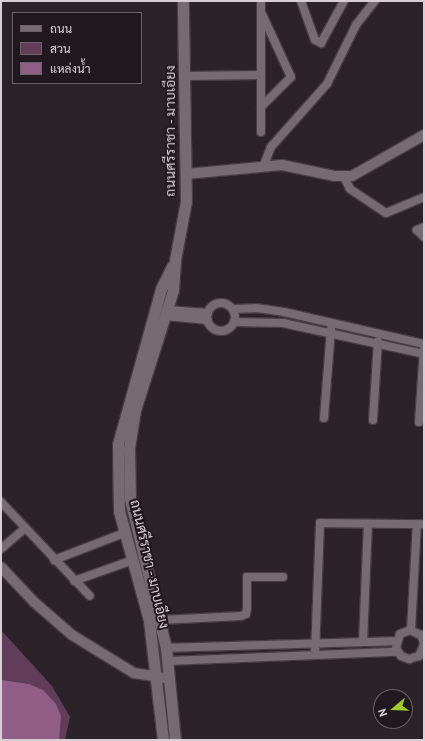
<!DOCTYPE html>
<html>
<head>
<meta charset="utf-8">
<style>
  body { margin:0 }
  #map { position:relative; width:425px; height:741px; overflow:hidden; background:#2c222a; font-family:"PT Sans",Sarabun,sans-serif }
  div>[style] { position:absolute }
  .green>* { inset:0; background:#613d5a }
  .water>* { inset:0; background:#915e87 }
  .roads { filter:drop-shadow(1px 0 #463e44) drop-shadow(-1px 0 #463e44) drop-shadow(0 1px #463e44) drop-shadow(0 -1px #463e44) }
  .minor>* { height:8px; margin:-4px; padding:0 4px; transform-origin:4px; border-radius:4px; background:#766a73 }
  .minor>.ring { margin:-4px; padding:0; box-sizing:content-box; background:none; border:8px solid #766a73; border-radius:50% }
  .tertiary>* { height:10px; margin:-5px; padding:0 5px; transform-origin:5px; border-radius:5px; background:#766a73 }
  .secondary>* { height:11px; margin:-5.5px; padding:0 5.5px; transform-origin:5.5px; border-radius:5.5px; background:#766a73 }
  span { translate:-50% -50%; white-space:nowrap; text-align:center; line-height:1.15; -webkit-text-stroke:4px #221920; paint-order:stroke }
  .street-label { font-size:14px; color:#d6cfd4 }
  .frame { position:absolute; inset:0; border:2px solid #d6cfd4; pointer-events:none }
  .legend { position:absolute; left:12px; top:12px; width:130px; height:72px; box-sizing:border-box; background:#221920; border:1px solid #6a6268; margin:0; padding:5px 7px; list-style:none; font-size:12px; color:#d6cfd4 }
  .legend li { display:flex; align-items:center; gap:8px; height:20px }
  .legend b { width:20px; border:1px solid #6a6268 }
  .north { position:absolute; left:373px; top:689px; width:40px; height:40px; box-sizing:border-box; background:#221920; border:1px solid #6a6268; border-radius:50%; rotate:251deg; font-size:11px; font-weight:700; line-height:16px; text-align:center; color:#d6cfd4 }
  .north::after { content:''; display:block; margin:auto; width:14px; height:18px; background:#9fca2e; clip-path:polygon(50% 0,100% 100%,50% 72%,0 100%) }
</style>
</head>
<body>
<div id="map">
  <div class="green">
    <div style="clip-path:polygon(1px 630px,52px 686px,70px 717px,65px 740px,1px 740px)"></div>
  </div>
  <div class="water">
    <div style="clip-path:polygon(1px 680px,29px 684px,43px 690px,56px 704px,61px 716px,59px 740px,1px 740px)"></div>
  </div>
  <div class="roads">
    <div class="minor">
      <div style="left:301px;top:1px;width:41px;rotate:70.3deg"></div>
      <div style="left:315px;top:40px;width:7px;rotate:27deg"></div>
      <div style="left:321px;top:43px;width:48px;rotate:-61.3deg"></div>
      <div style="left:184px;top:76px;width:77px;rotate:-0.7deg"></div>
      <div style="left:261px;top:107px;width:42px;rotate:-45deg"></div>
      <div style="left:291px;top:77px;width:69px;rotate:-114.7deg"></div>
      <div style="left:261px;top:132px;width:131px;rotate:-90deg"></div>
      <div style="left:264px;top:165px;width:19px;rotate:-69deg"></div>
      <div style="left:271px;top:147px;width:84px;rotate:-48.4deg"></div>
      <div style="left:327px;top:84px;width:66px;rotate:-63.8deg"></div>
      <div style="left:356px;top:25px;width:31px;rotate:-52deg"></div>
      <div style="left:344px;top:177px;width:13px;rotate:63deg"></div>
      <div style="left:350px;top:189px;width:43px;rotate:33.7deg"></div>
      <div style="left:386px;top:213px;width:41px;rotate:-22.8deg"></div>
      <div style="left:424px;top:227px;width:8px;rotate:157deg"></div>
      <div style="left:417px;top:230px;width:10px;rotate:45deg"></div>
      <div class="ring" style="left:207px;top:303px;width:20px;height:20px"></div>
      <div style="left:233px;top:309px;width:23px;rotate:-2deg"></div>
      <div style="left:256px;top:308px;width:28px;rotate:8deg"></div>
      <div style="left:284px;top:312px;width:144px;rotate:12.9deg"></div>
      <div style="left:167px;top:310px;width:41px;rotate:4.2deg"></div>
      <div style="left:165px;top:316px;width:43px;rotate:5.3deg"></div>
      <div style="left:234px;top:322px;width:49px;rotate:1.2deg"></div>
      <div style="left:283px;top:323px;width:144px;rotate:12.4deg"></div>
      <div style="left:324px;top:418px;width:89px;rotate:-85.5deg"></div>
      <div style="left:373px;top:420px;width:79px;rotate:-86.4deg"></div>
      <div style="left:419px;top:422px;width:74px;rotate:-86.1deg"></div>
      <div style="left:1px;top:502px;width:129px;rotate:46.6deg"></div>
      <div style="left:1px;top:549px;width:30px;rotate:-41deg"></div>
      <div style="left:54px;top:560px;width:75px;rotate:-21.1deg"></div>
      <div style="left:74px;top:581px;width:63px;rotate:-19.6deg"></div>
      <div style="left:160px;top:620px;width:81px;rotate:-2.8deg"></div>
      <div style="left:241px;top:616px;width:5px;rotate:-22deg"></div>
      <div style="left:246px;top:614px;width:6px;rotate:-81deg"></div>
      <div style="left:247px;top:608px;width:31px;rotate:-90deg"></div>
      <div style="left:247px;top:577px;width:36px"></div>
      <div style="left:411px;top:630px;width:106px;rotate:-86.8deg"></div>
      <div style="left:363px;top:642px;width:118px;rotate:-87.6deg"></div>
      <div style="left:424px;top:643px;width:9px;rotate:-111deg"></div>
      <div style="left:421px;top:635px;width:12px;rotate:-156deg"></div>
      <div style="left:410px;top:630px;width:11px;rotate:158deg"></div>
      <div style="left:400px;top:634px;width:15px;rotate:106deg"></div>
      <div style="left:396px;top:648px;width:9px;rotate:58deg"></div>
      <div style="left:401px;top:656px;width:9px;rotate:21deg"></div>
      <div style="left:409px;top:659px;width:10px;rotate:-17deg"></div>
      <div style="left:419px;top:656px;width:13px;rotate:-67deg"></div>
      <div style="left:166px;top:648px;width:230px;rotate:-1.7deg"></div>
      <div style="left:315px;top:654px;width:131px;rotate:-87.8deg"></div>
      <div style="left:320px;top:523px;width:104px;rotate:0.6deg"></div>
      <div style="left:168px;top:661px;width:229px;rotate:-2.3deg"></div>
    </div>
    <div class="tertiary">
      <div style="left:186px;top:174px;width:96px;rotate:-5.4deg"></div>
      <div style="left:282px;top:165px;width:53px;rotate:11.9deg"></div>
      <div style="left:334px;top:176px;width:18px"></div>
      <div style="left:352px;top:176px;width:83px;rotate:-29.7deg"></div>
      <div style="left:1px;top:567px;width:48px;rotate:46.7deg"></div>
      <div style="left:34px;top:602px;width:50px;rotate:41deg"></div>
      <div style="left:72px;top:635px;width:73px;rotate:31.5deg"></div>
      <div style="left:134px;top:673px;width:36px;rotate:9deg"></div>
    </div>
    <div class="secondary">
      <div style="left:163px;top:740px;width:121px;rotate:-96.7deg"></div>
      <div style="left:149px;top:620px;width:113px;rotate:-105.4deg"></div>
      <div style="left:119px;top:511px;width:67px;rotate:-90.9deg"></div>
      <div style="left:118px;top:444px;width:161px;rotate:-74.5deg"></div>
      <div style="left:161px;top:289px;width:25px;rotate:-64deg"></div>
      <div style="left:175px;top:740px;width:92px;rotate:-95.6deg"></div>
      <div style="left:166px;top:648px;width:153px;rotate:-103.6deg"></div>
      <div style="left:130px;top:499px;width:51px;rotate:-91.1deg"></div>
      <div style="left:129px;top:448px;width:38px;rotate:-81deg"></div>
      <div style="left:135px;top:410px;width:126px;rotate:-72.4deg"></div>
      <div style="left:173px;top:290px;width:30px;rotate:-86deg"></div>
      <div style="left:175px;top:260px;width:60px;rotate:-79.4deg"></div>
      <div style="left:186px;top:201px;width:200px;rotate:-90.9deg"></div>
    </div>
  </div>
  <div class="street-label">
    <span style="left:170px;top:131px;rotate:-90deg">ถนนศรีราชา - มาบเอียง</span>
    <span style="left:150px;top:564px;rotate:77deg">ถนนศรีราชา - มาบเอียง</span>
  </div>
  <div class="frame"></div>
  <ul class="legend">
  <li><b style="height:5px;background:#766a73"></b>ถนน</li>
  <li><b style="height:11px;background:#613d5a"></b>สวน</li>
  <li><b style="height:11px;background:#915e87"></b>แหล่งน้ำ</li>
  </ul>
  <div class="north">N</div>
</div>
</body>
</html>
